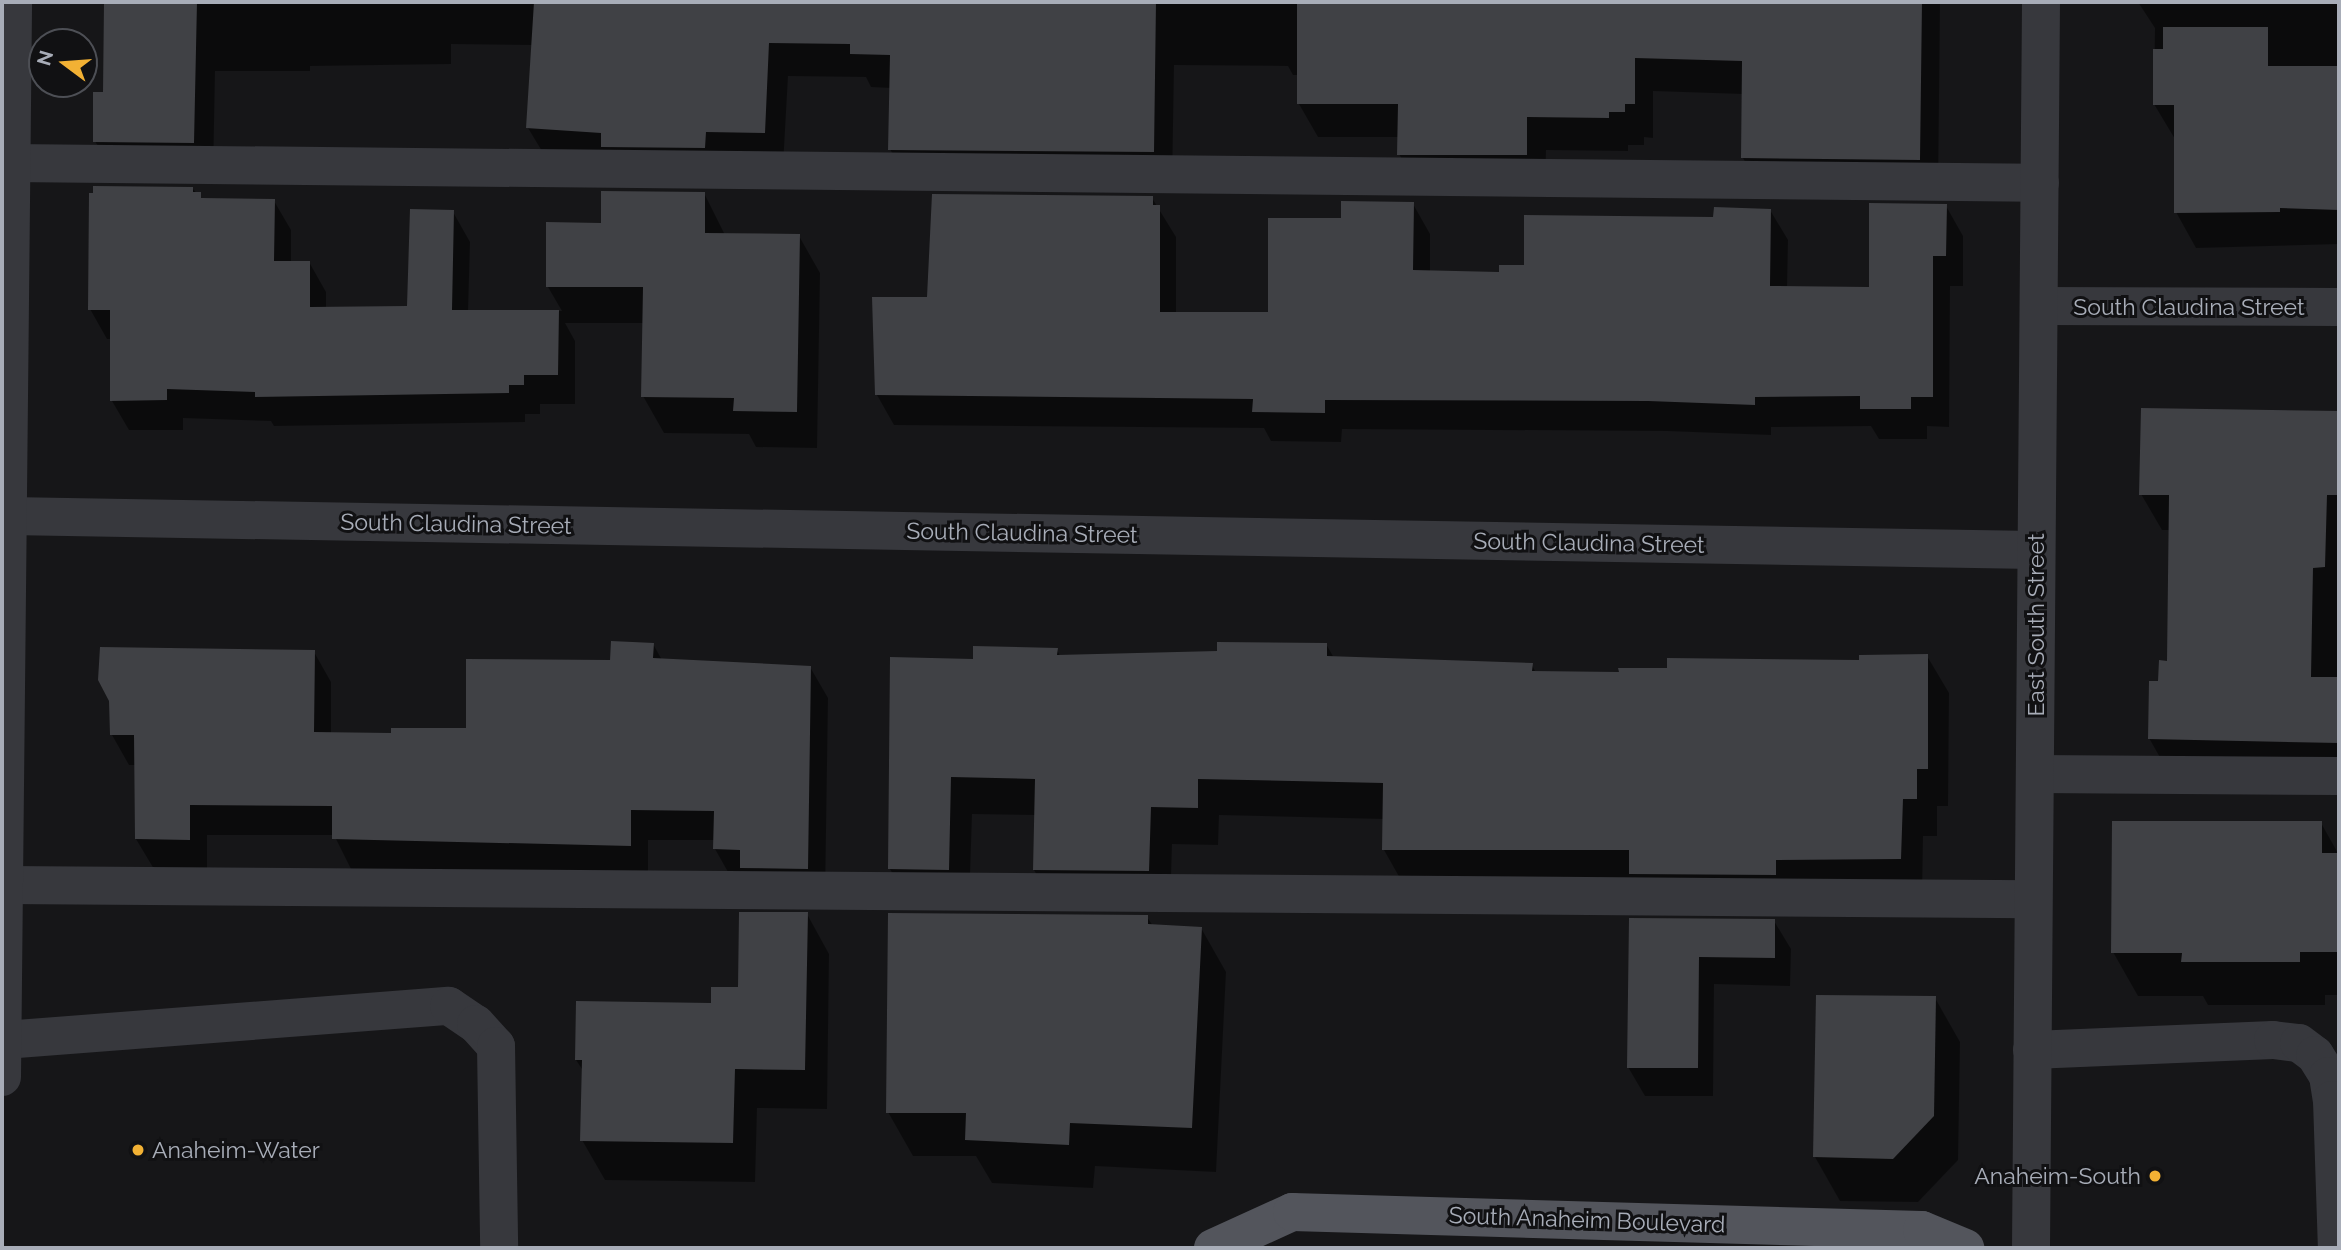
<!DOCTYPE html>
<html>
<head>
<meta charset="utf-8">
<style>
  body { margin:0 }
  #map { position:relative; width:2341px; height:1250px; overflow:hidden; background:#161618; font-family:Raleway,sans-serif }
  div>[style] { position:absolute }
  .shadow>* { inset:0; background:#0007 }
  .building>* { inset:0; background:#404145 }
  .minor>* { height:38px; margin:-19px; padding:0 19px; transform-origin:19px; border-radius:19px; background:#37383d }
  .major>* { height:38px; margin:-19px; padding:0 19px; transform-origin:19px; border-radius:19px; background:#53555c }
  .dots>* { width:19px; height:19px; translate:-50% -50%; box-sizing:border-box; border:4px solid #111113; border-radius:50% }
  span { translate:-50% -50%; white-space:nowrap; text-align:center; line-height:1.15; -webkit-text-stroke:6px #111113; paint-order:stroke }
  .street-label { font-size:23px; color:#a8adb8 }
  .poi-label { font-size:23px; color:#a8adb8 }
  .left { translate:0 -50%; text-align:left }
  .right { translate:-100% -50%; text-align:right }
  .frame { position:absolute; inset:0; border:4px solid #a8adb8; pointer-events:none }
  .north { position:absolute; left:28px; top:28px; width:70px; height:70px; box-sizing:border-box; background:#111113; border:2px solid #4d4f55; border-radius:50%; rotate:286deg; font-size:19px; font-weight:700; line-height:28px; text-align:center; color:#a8adb8 }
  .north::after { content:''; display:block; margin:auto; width:24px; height:32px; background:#f2b134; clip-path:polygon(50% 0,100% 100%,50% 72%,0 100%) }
</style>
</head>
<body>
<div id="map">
  <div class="shadow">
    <div style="clip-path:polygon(106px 2px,1940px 2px,1938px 193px,1762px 191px,1743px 158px,1743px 94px,1653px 91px,1653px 138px,1644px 137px,1644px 145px,1628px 145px,1628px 151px,1546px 150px,1545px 189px,1419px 188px,1399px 154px,1399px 137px,1318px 137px,1299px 104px,1299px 75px,1293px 75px,1288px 66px,1174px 65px,1172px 186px,909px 183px,890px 149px,891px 88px,871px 87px,866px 77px,788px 76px,783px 166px,548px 161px,528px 128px,533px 45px,451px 44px,451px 64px,310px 66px,310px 71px,215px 71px,213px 176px,114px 175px,95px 141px,104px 94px)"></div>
    <div style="clip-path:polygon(2138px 2px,2339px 2px,2339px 244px,2196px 248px,2176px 212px,2175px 139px,2154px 104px,2155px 28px)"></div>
    <div style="clip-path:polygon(192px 188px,203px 200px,274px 201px,291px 230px,291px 262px,309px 262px,326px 292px,326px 309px,409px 308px,453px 212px,470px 242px,468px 312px,562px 311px,548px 287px,603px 225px,704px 193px,725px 235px,799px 236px,820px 273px,817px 448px,756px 447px,749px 434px,664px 433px,643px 396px,644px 323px,565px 323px,575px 341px,575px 404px,540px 404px,540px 414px,525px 414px,525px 422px,274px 426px,271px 421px,183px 418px,183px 430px,129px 430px,112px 401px,112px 339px,107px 339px,90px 309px)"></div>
    <div style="clip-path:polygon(1152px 198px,1176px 237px,1176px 314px,1270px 314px,1343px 220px,1413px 204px,1430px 234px,1430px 272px,1500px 274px,1715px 219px,1770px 210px,1788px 240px,1787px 288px,1870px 289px,1946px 206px,1963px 236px,1963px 286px,1950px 286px,1949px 427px,1927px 426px,1927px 439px,1879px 439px,1871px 426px,1771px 427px,1771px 435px,1667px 431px,1342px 429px,1341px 442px,1271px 441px,1264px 428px,894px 425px,877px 395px,929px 298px)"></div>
    <div style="clip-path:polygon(2143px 410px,2339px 412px,2339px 779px,2170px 775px,2149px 738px,2159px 683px,2169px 662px,2170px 530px,2162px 530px,2141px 494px)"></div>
    <div style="clip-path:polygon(653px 644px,662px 660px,810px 667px,828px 698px,825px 898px,732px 879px,715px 849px,715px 840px,648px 840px,648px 876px,351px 869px,334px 835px,207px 835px,207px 869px,154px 869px,136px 839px,136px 765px,129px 765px,112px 735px,314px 652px,331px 682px,331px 734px,392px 735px,468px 730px)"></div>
    <div style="clip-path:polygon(1326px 644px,1334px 658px,1532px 665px,1536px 673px,1620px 674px,1927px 656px,1949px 693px,1948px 806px,1937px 806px,1937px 836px,1923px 836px,1922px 896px,1405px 887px,1384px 850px,1384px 819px,1219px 815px,1218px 845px,1172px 844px,1170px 908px,1056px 907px,1034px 870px,1036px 815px,972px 814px,969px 906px,911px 906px,890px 869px,974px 660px,1057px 650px,1060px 656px,1218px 653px)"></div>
    <div style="clip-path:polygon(2321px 823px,2339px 855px,2339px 995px,2325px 995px,2325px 1005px,2208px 1005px,2203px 996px,2138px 996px,2113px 952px)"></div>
    <div style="clip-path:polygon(807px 914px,829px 954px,827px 1109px,757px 1108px,755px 1182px,605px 1180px,582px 1140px,584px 1072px,576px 1060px,713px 1005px,740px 989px)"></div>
    <div style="clip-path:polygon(1147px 917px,1153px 926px,1201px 928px,1226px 972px,1216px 1172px,1095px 1166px,1093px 1188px,992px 1183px,976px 1156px,913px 1156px,888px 1112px)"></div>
    <div style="clip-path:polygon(1630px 920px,1774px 921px,1791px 949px,1790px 986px,1714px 984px,1713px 1096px,1645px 1096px,1628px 1067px)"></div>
    <div style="clip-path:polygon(1935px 998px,1960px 1042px,1958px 1160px,1918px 1202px,1840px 1201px,1815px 1157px)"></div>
  </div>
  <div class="building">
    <div style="clip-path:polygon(104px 2px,197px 2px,194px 143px,93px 142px,93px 92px,103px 92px)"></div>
    <div style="clip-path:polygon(534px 2px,1156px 2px,1154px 152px,888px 150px,890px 55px,850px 54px,850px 44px,769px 43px,765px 133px,706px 132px,705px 148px,601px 147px,601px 133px,526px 128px)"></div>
    <div style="clip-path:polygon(1297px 2px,1922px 2px,1920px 160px,1741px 158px,1742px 61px,1635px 58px,1635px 104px,1625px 104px,1625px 112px,1609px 112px,1609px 118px,1527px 117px,1527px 155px,1397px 155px,1398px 104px,1297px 104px)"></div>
    <div style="clip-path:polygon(2163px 27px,2268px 27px,2268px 66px,2339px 66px,2339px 210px,2280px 208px,2280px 212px,2174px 213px,2174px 105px,2153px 105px,2153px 49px,2163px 49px)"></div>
    <div style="clip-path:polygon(93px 186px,193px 187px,193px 192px,201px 192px,201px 198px,275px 199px,274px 261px,310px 261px,310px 307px,407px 306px,410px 209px,454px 210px,452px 310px,559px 310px,558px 375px,524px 375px,524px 385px,509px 385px,509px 393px,255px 397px,255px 392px,167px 389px,167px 400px,110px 401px,110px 310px,88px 310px,89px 193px,93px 193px)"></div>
    <div style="clip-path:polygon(601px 191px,705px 192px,705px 233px,800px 234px,797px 412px,733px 411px,734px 398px,641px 397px,643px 287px,546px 287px,546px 222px,601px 223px)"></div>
    <div style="clip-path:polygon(932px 194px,1153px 196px,1153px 205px,1160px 205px,1160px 312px,1268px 312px,1268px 218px,1341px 218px,1341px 201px,1414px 202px,1413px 270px,1499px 272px,1499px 265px,1524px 265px,1524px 215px,1713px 217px,1714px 207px,1771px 209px,1770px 286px,1869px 287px,1869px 203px,1947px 204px,1946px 256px,1933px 256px,1933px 397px,1911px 397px,1911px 409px,1860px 409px,1860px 396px,1755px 397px,1755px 405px,1648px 401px,1325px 400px,1325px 413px,1252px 412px,1253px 399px,875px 395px,872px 297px,927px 297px)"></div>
    <div style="clip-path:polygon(2141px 408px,2339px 411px,2339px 495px,2327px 495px,2325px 567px,2313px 568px,2311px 677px,2339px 677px,2339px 743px,2148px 739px,2149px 681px,2158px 681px,2159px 660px,2167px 661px,2169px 495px,2139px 495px)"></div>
    <div style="clip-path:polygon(611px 641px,654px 643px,653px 658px,811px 666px,808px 869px,740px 868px,740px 850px,713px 849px,714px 811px,631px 810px,631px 846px,332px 839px,332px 806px,190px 805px,190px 840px,135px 839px,134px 735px,110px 735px,109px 701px,98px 680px,100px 647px,315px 650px,314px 732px,391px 733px,391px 728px,466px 728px,466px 659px,610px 660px)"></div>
    <div style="clip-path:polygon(1217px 642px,1327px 643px,1327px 656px,1533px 663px,1532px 671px,1619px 672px,1618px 668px,1667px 668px,1667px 658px,1859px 660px,1859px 655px,1928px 654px,1928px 769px,1917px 769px,1917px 799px,1903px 799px,1901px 859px,1776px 860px,1776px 875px,1629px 874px,1629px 850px,1382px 850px,1383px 783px,1198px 779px,1198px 808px,1151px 807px,1149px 871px,1033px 870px,1035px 779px,951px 777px,949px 870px,888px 869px,890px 657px,973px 659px,973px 646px,1058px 648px,1057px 655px,1217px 651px)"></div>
    <div style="clip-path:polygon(2112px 821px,2322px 821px,2322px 853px,2339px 853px,2339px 952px,2300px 952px,2300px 962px,2181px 962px,2182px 953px,2111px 953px)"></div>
    <div style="clip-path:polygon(739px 912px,808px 912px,805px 1070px,735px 1069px,733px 1143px,580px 1141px,582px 1060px,575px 1060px,576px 1001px,711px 1003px,711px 987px,738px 987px)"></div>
    <div style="clip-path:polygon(888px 913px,1148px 915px,1148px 924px,1202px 927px,1192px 1128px,1070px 1123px,1069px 1145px,965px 1140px,966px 1113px,886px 1113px)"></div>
    <div style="clip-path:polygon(1629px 918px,1775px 919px,1775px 958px,1699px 957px,1698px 1068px,1627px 1068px)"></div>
    <div style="clip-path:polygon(1816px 995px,1936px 996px,1934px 1116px,1893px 1159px,1813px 1157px)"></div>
  </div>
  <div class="minor">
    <div style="left:11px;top:163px;width:2029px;rotate:0.56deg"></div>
    <div style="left:2039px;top:306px;width:300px;rotate:0.2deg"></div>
    <div style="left:9px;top:516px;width:2027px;rotate:0.96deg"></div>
    <div style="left:2035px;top:774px;width:304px;rotate:0.4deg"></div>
    <div style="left:5px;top:885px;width:2028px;rotate:0.4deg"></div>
    <div style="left:4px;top:1040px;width:446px;rotate:-4.4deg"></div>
    <div style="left:449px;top:1006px;width:32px;rotate:34deg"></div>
    <div style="left:476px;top:1024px;width:30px;rotate:48deg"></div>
    <div style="left:496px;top:1046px;width:202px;rotate:89.1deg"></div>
    <div style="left:2032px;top:1050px;width:241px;rotate:-2.4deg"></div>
    <div style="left:2273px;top:1040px;width:26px;rotate:7deg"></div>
    <div style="left:2299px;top:1043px;width:20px;rotate:37deg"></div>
    <div style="left:2315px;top:1055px;width:25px;rotate:58deg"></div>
    <div style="left:2328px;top:1076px;width:24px;rotate:81deg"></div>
    <div style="left:2332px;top:1100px;width:148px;rotate:88.1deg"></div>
    <div style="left:2px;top:1077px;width:1075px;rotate:-89.41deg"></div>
    <div style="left:2031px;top:1248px;width:1246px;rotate:-89.54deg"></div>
  </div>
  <div class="major">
    <div style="left:1213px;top:1248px;width:87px;rotate:-24.5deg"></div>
    <div style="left:1292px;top:1212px;width:630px;rotate:1.64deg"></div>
    <div style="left:1922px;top:1230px;width:47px;rotate:22.7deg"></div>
  </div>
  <div class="dots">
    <div style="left:138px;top:1150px;background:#f2b134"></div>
    <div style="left:2155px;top:1176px;background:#f2b134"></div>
  </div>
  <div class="street-label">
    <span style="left:2189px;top:307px">South Claudina Street</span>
    <span style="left:456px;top:524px;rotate:1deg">South Claudina Street</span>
    <span style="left:1022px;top:533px;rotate:1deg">South Claudina Street</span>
    <span style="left:1589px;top:543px;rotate:1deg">South Claudina Street</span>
    <span style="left:2036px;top:625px;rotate:-90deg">East South Street</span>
    <span style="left:1587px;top:1220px;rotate:2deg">South Anaheim Boulevard</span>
  </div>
  <div class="poi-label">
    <span class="left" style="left:152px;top:1150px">Anaheim-Water</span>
    <span class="right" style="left:2141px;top:1176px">Anaheim-South</span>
  </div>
  <div class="frame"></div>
  <div class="north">N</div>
</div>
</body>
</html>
